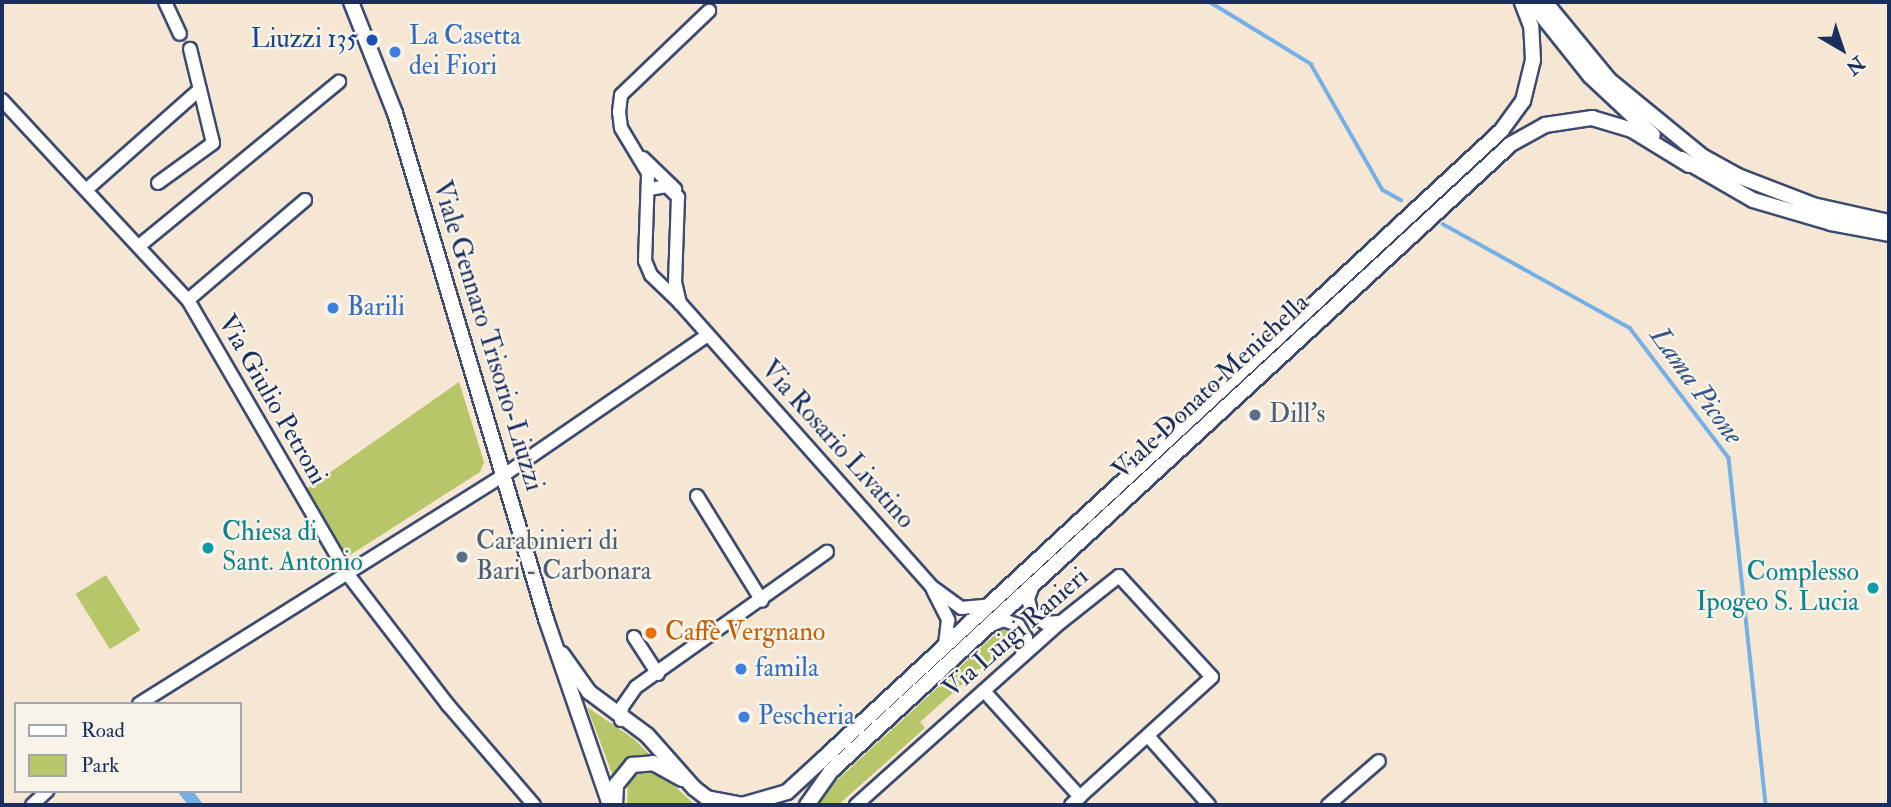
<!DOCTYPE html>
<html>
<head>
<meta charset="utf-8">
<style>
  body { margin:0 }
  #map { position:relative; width:1891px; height:807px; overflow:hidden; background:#f5e7d4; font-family:"IM FELL Double Pica",serif }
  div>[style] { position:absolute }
  .green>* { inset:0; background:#b6c668; transform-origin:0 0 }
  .water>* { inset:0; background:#74b0e6 }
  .stream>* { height:3.5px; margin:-1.75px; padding:0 1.75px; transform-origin:1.75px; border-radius:1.75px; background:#74b0e6 }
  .roads { filter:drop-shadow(2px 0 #3c4b70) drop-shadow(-2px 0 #3c4b70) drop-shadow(0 2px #3c4b70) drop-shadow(0 -2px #3c4b70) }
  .minor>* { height:12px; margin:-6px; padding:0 6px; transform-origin:6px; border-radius:6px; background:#fff }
  .major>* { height:14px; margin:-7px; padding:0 7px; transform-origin:7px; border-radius:7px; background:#fff }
  .dots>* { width:19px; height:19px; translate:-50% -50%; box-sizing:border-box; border:4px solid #f7f3e8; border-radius:50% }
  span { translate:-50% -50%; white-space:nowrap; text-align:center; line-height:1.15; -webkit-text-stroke:5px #f7f3e8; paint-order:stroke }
  .shop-label { font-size:26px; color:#366cbe }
  .left { translate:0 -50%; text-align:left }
  .transit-label { font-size:26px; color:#164399 }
  .right { translate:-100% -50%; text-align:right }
  .street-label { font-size:26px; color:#1b2f5e }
  .service-label { font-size:26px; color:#4e5e75 }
  .culture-label { font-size:26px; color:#0d838f }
  .food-label { font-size:26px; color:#c56008 }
  .water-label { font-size:28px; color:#365687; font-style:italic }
  .frame { position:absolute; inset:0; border:4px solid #1b2f5e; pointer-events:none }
  .legend { position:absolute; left:14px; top:702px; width:228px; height:91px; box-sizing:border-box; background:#f7f3e8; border:2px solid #9fa5b1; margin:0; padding:9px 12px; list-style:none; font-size:21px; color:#1b2f5e }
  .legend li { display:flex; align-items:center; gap:14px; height:35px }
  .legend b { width:35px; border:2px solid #9fa5b1 }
  .north { position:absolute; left:1807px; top:14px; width:70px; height:70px; -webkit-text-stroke:5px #f7f3e8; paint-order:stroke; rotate:141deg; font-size:19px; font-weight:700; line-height:28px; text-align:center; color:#1b2f5e }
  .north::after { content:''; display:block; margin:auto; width:24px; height:32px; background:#1b2f5e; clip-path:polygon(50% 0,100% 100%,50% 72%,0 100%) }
</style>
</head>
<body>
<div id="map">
  <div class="green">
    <div style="clip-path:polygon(459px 382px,484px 462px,480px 472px,350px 555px,336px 544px,305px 490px)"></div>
    <div style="left:106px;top:575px;width:65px;height:36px;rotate:58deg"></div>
    <div style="clip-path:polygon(1008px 628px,1015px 634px,1015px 645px,1011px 641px,920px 722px,925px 728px,838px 805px,819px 805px,834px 783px,1000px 630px)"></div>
    <div style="clip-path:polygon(587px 707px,634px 739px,649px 754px,627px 761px,613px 776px)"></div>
    <div style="clip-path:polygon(652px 771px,663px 775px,695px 805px,627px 805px,628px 782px,638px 774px)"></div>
  </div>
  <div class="water">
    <div style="clip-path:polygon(177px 791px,193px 791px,202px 803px,188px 805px)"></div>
  </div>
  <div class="stream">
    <div style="left:1210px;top:2px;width:119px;rotate:31.5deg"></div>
    <div style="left:1311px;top:64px;width:145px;rotate:60.3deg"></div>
    <div style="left:1383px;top:190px;width:21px;rotate:29deg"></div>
    <div style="left:1443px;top:224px;width:214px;rotate:29.1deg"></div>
    <div style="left:1630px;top:328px;width:163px;rotate:52.7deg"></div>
    <div style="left:1729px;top:458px;width:349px;rotate:83.9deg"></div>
  </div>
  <div class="roads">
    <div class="minor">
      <div style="left:165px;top:2px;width:35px;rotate:65deg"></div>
      <div style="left:2px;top:100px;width:273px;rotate:47.1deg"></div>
      <div style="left:188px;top:300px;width:315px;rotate:59.8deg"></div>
      <div style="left:346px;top:572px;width:168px;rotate:52.5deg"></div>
      <div style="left:448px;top:705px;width:132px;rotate:49.3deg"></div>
      <div style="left:643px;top:158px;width:45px;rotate:44.1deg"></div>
      <div style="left:158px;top:183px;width:68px;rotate:-36deg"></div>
      <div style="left:213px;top:143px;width:97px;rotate:-103.7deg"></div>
      <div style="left:649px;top:189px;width:18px;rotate:-9deg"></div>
      <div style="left:667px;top:186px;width:16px;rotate:45deg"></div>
      <div style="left:678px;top:197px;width:85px;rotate:92deg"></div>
      <div style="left:675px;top:282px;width:22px;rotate:77deg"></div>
      <div style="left:680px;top:303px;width:40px;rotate:-136deg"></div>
      <div style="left:651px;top:275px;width:15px;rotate:-113deg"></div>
      <div style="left:645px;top:261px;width:88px;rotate:-88deg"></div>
      <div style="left:648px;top:173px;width:52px;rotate:-121deg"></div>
      <div style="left:621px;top:128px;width:16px;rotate:-97deg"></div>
      <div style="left:619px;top:112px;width:17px;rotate:-83deg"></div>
      <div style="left:621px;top:95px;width:122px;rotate:-43.7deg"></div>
      <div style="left:86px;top:190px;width:152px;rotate:-41.5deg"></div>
      <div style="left:139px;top:246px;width:259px;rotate:-39.4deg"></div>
      <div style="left:188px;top:300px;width:154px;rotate:-40.5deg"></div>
      <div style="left:680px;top:303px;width:378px;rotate:48.4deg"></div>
      <div style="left:931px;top:586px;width:37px;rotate:36deg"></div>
      <div style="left:961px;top:608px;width:25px;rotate:-5deg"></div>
      <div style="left:697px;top:496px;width:123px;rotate:58.2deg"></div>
      <div style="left:1033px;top:585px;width:15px;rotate:110deg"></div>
      <div style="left:1028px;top:599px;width:16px;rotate:75deg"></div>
      <div style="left:1032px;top:614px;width:16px;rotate:35deg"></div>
      <div style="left:1045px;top:623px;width:15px;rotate:-4deg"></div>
      <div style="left:933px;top:590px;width:34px;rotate:63deg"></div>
      <div style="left:948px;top:620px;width:24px;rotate:97deg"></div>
      <div style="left:989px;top:626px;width:15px;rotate:-23deg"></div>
      <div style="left:1003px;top:620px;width:16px;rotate:18deg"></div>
      <div style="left:1018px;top:625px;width:15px;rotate:58deg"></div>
      <div style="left:1026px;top:638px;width:18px;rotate:103deg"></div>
      <div style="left:634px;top:637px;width:44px;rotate:57deg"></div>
      <div style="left:984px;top:691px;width:143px;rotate:47.8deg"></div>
      <div style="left:139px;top:704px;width:431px;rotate:-32.1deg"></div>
      <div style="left:504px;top:475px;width:247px;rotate:-34.5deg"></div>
      <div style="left:621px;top:720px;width:13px;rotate:-86deg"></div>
      <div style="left:622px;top:707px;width:24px;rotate:-55deg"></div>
      <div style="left:636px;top:687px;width:234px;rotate:-35.3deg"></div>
      <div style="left:1148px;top:736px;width:92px;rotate:48.5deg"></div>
      <div style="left:32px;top:805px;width:21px;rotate:-43deg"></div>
      <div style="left:856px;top:805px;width:275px;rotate:-41.8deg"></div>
      <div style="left:1061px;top:622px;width:74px;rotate:-38.4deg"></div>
      <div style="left:1119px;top:576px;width:137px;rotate:47.4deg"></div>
      <div style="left:1212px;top:677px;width:190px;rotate:137.8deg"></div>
      <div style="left:1328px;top:805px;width:67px;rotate:-40.8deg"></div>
    </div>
    <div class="major">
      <div style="left:351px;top:2px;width:119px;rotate:68.4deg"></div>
      <div style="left:395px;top:113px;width:528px;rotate:73.38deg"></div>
      <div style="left:546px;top:619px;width:197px;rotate:71deg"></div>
      <div style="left:1531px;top:2px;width:95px;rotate:51.4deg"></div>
      <div style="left:1590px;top:76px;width:86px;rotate:43.1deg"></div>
      <div style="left:1545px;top:2px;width:101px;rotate:50.6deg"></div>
      <div style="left:1609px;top:80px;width:120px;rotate:39.3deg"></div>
      <div style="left:1702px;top:156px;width:41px;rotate:29.1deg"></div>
      <div style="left:1738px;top:176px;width:80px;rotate:21.1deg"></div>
      <div style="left:1813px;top:205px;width:78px;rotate:12.6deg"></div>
      <div style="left:1682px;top:159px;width:82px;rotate:30deg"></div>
      <div style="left:1753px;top:200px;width:81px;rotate:16.4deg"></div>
      <div style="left:1831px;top:223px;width:59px;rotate:10.7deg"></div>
      <div style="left:562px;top:654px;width:47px;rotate:54.6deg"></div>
      <div style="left:589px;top:692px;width:72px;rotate:36.6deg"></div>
      <div style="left:647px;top:735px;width:71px;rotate:48.4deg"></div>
      <div style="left:694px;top:788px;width:16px;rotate:38deg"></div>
      <div style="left:707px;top:798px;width:36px;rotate:11deg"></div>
      <div style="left:615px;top:805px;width:20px;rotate:-87deg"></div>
      <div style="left:616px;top:785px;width:26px;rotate:-51deg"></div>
      <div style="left:632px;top:765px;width:21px;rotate:-5deg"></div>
      <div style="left:653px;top:763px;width:33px;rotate:29deg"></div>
      <div style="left:742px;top:805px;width:47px;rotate:-16.1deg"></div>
      <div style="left:787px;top:792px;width:52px;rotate:-42.6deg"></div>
      <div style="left:825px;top:757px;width:921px;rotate:-42.8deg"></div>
      <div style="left:1501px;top:131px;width:37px;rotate:-54deg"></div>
      <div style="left:1523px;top:101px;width:42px;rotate:-76.3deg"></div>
      <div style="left:1533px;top:60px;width:34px;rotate:-93deg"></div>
      <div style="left:1531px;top:26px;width:26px;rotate:-111deg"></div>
      <div style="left:807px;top:805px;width:42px;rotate:-54.8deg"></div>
      <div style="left:831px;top:771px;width:925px;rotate:-42.68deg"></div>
      <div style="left:1511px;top:144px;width:39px;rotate:-29deg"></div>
      <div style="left:1545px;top:125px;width:48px;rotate:-8.5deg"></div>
      <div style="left:1592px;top:118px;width:42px;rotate:16.7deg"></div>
      <div style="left:1632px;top:130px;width:67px;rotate:31.6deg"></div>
    </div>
  </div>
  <div class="dots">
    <div style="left:372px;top:40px;background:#1a4fb4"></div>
    <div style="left:395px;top:52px;background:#3f7fe0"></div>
    <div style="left:333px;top:308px;background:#3f7fe0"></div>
    <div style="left:1255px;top:415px;background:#5c6f8a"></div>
    <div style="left:208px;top:548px;background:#0f9aa8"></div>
    <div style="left:462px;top:557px;background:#5c6f8a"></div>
    <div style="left:1873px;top:588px;background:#0f9aa8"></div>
    <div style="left:651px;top:633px;background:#e8710a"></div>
    <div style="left:741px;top:669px;background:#3f7fe0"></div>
    <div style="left:744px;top:717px;background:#3f7fe0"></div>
  </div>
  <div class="shop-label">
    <span class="left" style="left:409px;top:52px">La Casetta<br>dei Fiori</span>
    <span class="left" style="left:347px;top:308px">Barili</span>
    <span class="left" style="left:755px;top:669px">famila</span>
    <span class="left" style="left:758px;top:717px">Pescheria</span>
  </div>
  <div class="transit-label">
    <span class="right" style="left:358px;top:40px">Liuzzi 135</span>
  </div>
  <div class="street-label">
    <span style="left:487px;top:336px;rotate:73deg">Viale Gennaro Trisorio-Liuzzi</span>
    <span style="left:1211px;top:387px;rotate:-43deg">Viale Donato Menichella</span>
    <span style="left:272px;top:400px;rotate:60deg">Via Giulio Petroni</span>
    <span style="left:837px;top:445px;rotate:48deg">Via Rosario Livatino</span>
    <span style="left:1016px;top:633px;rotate:-41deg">Via Luigi Ranieri</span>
  </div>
  <div class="service-label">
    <span class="left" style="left:1269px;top:415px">Dill's</span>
    <span class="left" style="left:476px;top:557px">Carabinieri di<br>Bari - Carbonara</span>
  </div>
  <div class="culture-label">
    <span class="left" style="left:222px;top:548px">Chiesa di<br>Sant. Antonio</span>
    <span class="right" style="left:1859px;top:588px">Complesso<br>Ipogeo S. Lucia</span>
  </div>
  <div class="food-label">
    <span class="left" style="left:665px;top:633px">Caffè Vergnano</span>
  </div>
  <div class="water-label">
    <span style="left:1696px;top:386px;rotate:54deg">Lama Picone</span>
  </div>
  <div class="frame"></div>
  <ul class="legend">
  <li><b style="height:9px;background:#fff"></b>Road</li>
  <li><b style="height:19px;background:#b6c668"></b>Park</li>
  </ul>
  <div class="north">N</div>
</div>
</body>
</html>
